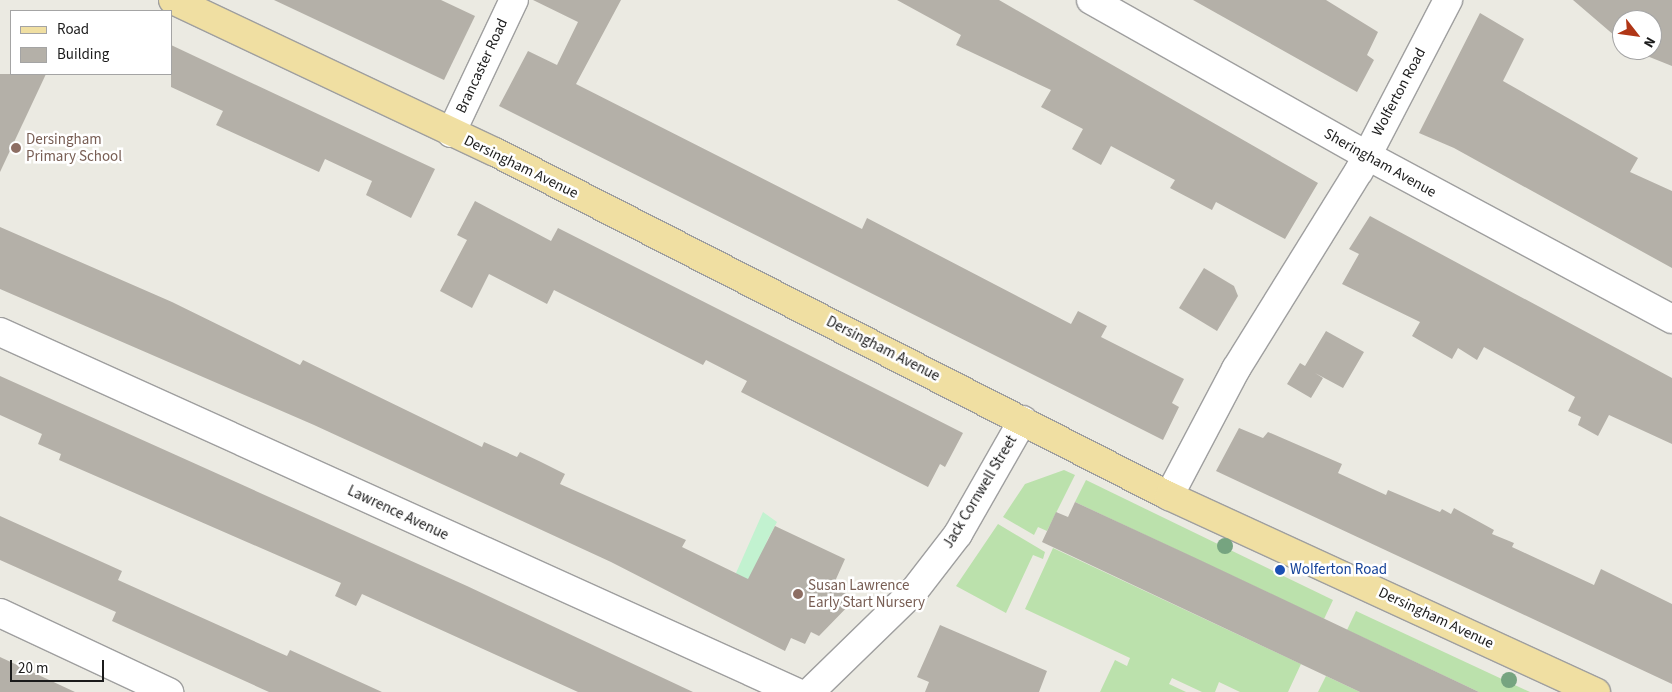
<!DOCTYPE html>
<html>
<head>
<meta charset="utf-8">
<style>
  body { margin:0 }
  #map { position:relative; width:1672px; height:692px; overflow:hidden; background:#ebeae2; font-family:"Source Sans 3",sans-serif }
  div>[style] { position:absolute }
  .grass>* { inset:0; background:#bbe1ac }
  .park>* { inset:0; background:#c2f2d0 }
  .building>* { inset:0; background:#b4b0a8 }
  .roads { filter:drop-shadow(1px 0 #9f9f9f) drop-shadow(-1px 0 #9f9f9f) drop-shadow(0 1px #9f9f9f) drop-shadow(0 -1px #9f9f9f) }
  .minor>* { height:28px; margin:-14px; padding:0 14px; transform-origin:14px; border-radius:14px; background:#fff }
  .major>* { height:28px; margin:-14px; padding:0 14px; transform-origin:14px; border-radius:14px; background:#f0dfa2 }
  .trees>* { width:16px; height:16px; margin:-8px; border-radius:50%; background:#76a480 }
  .dots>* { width:14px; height:14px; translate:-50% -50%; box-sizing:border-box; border:2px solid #fff; border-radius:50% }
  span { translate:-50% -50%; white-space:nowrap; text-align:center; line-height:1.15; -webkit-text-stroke:5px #fff; paint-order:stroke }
  .street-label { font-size:15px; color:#1b1b1b }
  .education-label { font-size:15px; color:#785e54 }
  .left { translate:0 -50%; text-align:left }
  .transit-label { font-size:15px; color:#164399 }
  .legend { position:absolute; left:10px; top:10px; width:162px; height:65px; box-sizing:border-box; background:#fff; border:1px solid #a4a4a4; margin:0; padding:6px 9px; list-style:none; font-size:15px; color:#1b1b1b }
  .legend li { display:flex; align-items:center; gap:10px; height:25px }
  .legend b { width:25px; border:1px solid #a4a4a4 }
  .north { position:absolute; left:1612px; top:10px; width:50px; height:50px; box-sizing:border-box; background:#fff; border:1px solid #a4a4a4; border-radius:50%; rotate:120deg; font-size:14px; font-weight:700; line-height:20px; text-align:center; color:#1b1b1b }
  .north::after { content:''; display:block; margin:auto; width:18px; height:22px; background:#b03616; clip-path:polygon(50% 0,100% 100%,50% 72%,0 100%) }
  .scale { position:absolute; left:10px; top:660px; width:94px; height:22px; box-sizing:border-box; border:2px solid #1b1b1b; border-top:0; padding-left:6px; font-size:15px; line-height:18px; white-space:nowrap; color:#1b1b1b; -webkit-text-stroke:4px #fff; paint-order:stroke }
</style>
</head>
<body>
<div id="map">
  <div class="grass">
    <div style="clip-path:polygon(1064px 470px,1075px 475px,1047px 531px,1038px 527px,1034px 535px,1003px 517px,1025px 484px)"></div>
    <div style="clip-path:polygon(1086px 480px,1333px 600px,1324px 619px,1075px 502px)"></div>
    <div style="clip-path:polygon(998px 524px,1045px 552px,1043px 559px,1033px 555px,1006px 613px,956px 586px)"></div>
    <div style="clip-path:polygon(1053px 548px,1301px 664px,1288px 692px,1240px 692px,1219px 682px,1215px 692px,1202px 692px,1172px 678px,1169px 684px,1186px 692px,1100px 692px,1115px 660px,1127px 666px,1130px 658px,1025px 609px)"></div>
    <div style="clip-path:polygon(1356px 611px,1530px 692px,1479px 692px,1347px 630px)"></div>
    <div style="clip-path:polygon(1326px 676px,1360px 692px,1318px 692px)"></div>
  </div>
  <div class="park">
    <div style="clip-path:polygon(763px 512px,777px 522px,767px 541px,754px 619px,736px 573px)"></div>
  </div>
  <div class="building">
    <div style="clip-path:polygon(274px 0,441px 0,475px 16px,444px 80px)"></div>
    <div style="clip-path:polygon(533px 0,621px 0,576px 84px,862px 229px,867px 218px,1071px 324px,1078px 311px,1107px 326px,1101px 337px,1184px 379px,1172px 403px,1179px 407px,1163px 440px,499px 106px,528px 51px,557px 65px,578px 22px)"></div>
    <div style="clip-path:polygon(897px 0,999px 0,1318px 183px,1285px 239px,1216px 202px,1212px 210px,1170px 188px,1175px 180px,1111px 146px,1101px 165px,1072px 149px,1083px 129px,1041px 107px,1051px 90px,956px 45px,961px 35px)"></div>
    <div style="clip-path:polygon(1193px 0,1326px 0,1378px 32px,1367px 55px,1374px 60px,1357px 92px)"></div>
    <div style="clip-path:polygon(1573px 0,1672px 0,1672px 66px,1632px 50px,1652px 50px,1652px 20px,1622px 20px,1622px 42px)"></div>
    <div style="clip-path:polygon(1480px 13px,1524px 39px,1503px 81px,1638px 158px,1630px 172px,1672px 191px,1672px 268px,1454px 148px,1419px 133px)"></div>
    <div style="clip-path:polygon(171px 45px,435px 169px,411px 218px,366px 195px,372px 181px,325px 159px,319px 172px,216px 125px,223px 111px,171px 87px)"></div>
    <div style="clip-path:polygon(0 74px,46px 74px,0 172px)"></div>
    <div style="clip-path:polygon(475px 201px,551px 241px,558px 228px,963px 433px,945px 467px,940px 464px,928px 487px,741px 392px,747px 381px,706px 360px,703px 365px,554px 290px,547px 304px,489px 274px,472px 308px,440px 291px,467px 240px,457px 235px)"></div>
    <div style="clip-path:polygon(1370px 216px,1672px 378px,1672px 444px,1609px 415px,1598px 436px,1578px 425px,1581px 417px,1568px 411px,1575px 397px,1484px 347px,1477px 360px,1458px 348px,1452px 359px,1412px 336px,1420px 322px,1342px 284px,1359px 254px,1349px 249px)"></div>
    <div style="clip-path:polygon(0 227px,172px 302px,300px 365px,303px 360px,482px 447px,484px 442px,517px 457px,520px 452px,541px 462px,565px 474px,560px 484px,686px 540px,682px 547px,748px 579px,775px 526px,845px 559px,832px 588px,856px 598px,819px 636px,811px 632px,805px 644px,791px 638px,785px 651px,611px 562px,314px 425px,0 289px)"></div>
    <div style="clip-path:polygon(1204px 268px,1234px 286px,1238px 296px,1217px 331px,1179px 308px)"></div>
    <div style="clip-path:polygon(1326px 331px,1364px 352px,1343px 388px,1315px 373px,1323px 378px,1311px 398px,1287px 384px,1300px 363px,1305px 366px)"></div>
    <div style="clip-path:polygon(0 376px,467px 586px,693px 692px,578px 692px,362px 594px,356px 606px,335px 596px,341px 583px,59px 460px,61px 454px,38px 444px,42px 434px,0 415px)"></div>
    <div style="clip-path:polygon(1239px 428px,1263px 438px,1268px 432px,1342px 464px,1338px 473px,1386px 495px,1388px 490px,1440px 512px,1442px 509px,1451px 514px,1454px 508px,1494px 530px,1492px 534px,1514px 543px,1512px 547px,1594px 585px,1601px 569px,1672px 604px,1672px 684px,1216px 471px)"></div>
    <div style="clip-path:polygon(1075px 502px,1200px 560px,1479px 692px,1360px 692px,1042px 542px,1056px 512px,1068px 517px)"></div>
    <div style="clip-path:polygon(0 516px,122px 571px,118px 580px,287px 656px,290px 650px,382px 692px,269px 692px,112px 621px,116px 612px,0 560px)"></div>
    <div style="clip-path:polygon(940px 625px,1047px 671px,1039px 692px,925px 692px,929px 682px,917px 677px)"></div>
    <div style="clip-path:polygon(0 657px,75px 692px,0 692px)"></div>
  </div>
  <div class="roads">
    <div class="minor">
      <div style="left:1091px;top:0;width:316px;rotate:29.4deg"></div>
      <div style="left:1366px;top:155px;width:347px;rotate:28.2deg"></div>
      <div style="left:451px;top:133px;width:147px;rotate:-64.7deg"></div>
      <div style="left:0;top:332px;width:874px;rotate:24.34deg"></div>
      <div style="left:1169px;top:496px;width:144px;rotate:-62.2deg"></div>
      <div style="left:1236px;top:369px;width:233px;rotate:-58.2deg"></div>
      <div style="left:1359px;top:171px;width:193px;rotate:-62.5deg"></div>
      <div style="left:0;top:613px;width:187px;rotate:25.1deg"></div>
      <div style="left:810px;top:692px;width:145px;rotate:-44.2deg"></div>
      <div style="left:914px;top:591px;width:72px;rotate:-52.3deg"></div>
      <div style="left:958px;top:534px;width:131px;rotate:-60.3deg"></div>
    </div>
    <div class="major">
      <div style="left:173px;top:0;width:356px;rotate:25.3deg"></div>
      <div style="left:495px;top:152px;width:757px;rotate:27.04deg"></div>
      <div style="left:1169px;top:496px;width:470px;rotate:24.7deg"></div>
    </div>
  </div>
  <div class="trees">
    <div style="left:1225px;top:546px"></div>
    <div style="left:1509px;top:680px"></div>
  </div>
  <div class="dots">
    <div style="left:16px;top:148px;background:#8d6e63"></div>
    <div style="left:1280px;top:570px;background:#1a4fb4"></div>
    <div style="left:798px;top:594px;background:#8d6e63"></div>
  </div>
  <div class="street-label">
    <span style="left:482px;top:66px;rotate:-65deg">Brancaster Road</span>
    <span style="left:1399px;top:92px;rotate:-62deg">Wolferton Road</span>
    <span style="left:1380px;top:163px;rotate:29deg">Sheringham Avenue</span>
    <span style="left:521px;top:167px;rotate:26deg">Dersingham Avenue</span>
    <span style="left:883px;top:349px;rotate:27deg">Dersingham Avenue</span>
    <span style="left:980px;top:492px;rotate:-59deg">Jack Cornwell Street</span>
    <span style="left:398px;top:513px;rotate:25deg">Lawrence Avenue</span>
    <span style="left:1436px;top:618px;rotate:25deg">Dersingham Avenue</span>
  </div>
  <div class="education-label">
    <span class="left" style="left:26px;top:148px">Dersingham<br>Primary School</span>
    <span class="left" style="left:808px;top:594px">Susan Lawrence<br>Early Start Nursery</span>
  </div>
  <div class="transit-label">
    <span class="left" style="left:1290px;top:570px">Wolferton Road</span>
  </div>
  <ul class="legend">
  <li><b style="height:6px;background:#f0dfa2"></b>Road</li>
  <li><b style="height:14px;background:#b4b0a8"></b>Building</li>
  </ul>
  <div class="north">N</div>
  <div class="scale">20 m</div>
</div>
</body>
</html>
